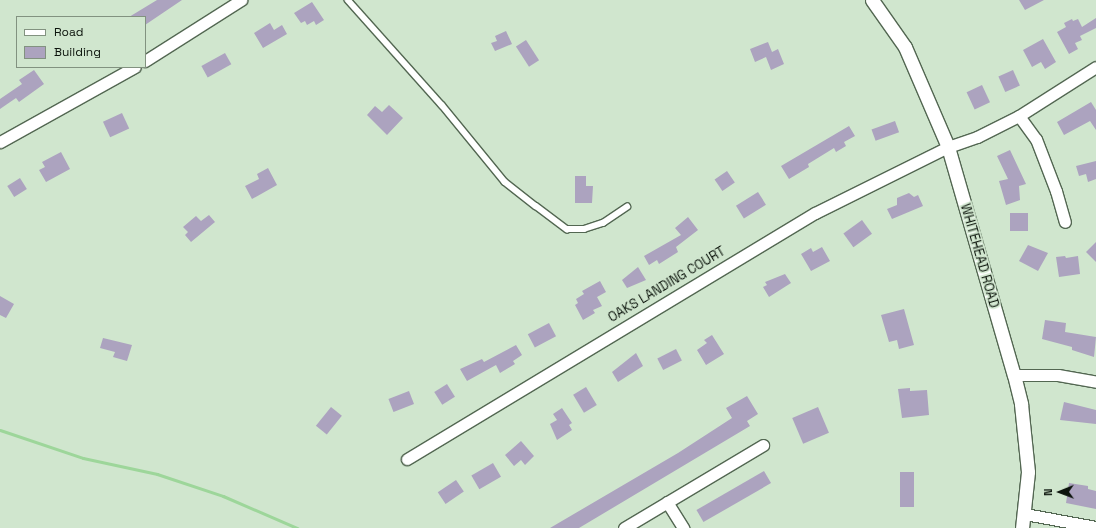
<!DOCTYPE html>
<html>
<head>
<meta charset="utf-8">
<style>
  body { margin:0 }
  #map { position:relative; width:1096px; height:528px; overflow:hidden; background:#d0e6ce; font-family:"Space Grotesk",sans-serif }
  div>[style] { position:absolute }
  .stream>* { height:3px; margin:-1.5px; padding:0 1.5px; transform-origin:1.5px; border-radius:1.5px; background:#9dd69a }
  .building>* { inset:0; background:#aca3bf; transform-origin:0 0 }
  .roads { filter:drop-shadow(1px 0 #536752) drop-shadow(-1px 0 #536752) drop-shadow(0 1px #536752) drop-shadow(0 -1px #536752) }
  .service>* { height:5.5px; margin:-2.75px; padding:0 2.75px; transform-origin:2.75px; border-radius:2.75px; background:#fff }
  .minor>* { height:11px; margin:-5.5px; padding:0 5.5px; transform-origin:5.5px; border-radius:5.5px; background:#fff }
  .tertiary>* { height:13px; margin:-6.5px; padding:0 6.5px; transform-origin:6.5px; border-radius:6.5px; background:#fff }
  span { translate:-50% -50%; white-space:nowrap; text-align:center; line-height:1.15; -webkit-text-stroke:3.5px #d0e6ce; paint-order:stroke }
  .street-label { font-size:13px; color:#0c140c }
  .legend { position:absolute; left:16px; top:16px; width:130px; height:52px; box-sizing:border-box; background:#d0e6ce; border:1px solid #829280; margin:0; padding:5px 7px; list-style:none; font-size:12px; color:#0c140c }
  .legend li { display:flex; align-items:center; gap:8px; height:20px }
  .legend b { width:20px; border:1px solid #829280 }
  .north { position:absolute; left:1040px; top:472px; width:40px; height:40px; -webkit-text-stroke:3px #d0e6ce; paint-order:stroke; rotate:269deg; font-size:11px; font-weight:700; line-height:16px; text-align:center; color:#0c140c }
  .north::after { content:''; display:block; margin:auto; width:14px; height:18px; background:#0c140c; clip-path:polygon(50% 0,100% 100%,50% 72%,0 100%) }
</style>
</head>
<body>
<div id="map">
  <div class="stream">
    <div style="left:0;top:430px;width:88px;rotate:18.6deg"></div>
    <div style="left:83px;top:458px;width:76px;rotate:12.2deg"></div>
    <div style="left:157px;top:474px;width:70px;rotate:18.4deg"></div>
    <div style="left:223px;top:496px;width:81px;rotate:23.4deg"></div>
  </div>
  <div class="building">
    <div style="clip-path:polygon(157px 0,182px 0,145px 25px,145px 17px,129px 17px)"></div>
    <div style="clip-path:polygon(1019px 0,1044px 0,1025px 10px)"></div>
    <div style="clip-path:polygon(312px 2px,324px 20px,316px 25px,314px 21px,307px 25px,305px 21px,301px 23px,294px 13px)"></div>
    <div style="clip-path:polygon(1096px 18px,1096px 28px,1080px 36px,1082px 40px,1075px 43px,1078px 49px,1069px 54px,1057px 32px,1066px 27px,1064px 23px,1072px 19px,1073px 21px,1078px 19px,1082px 27px)"></div>
    <div style="clip-path:polygon(270px 23px,274px 30px,282px 25px,287px 34px,263px 48px,254px 33px)"></div>
    <div style="clip-path:polygon(506px 31px,512px 44px,495px 51px,491px 43px,497px 41px,495px 36px)"></div>
    <div style="clip-path:polygon(1043px 39px,1056px 62px,1045px 69px,1041px 62px,1032px 67px,1023px 50px)"></div>
    <div style="left:526px;top:40px;width:24px;height:12px;rotate:57deg"></div>
    <div style="clip-path:polygon(768px 42px,772px 52px,778px 49px,784px 64px,771px 70px,766px 57px,755px 62px,750px 49px)"></div>
    <div style="left:225px;top:53px;width:13px;height:27px;rotate:61deg"></div>
    <div style="clip-path:polygon(34px 70px,44px 84px,19px 102px,16px 98px,0 109px,0 99px,22px 84px,19px 80px)"></div>
    <div style="left:1013px;top:70px;width:17px;height:16px;rotate:66deg"></div>
    <div style="left:982px;top:85px;width:19px;height:17px;rotate:65deg"></div>
    <div style="clip-path:polygon(1091px 102px,1096px 110px,1096px 130px,1090px 121px,1064px 135px,1057px 122px)"></div>
    <div style="clip-path:polygon(389px 105px,403px 118px,387px 135px,367px 115px,375px 106px,382px 112px)"></div>
    <div style="left:122px;top:113px;width:17px;height:21px;rotate:65deg"></div>
    <div style="left:895px;top:121px;width:12px;height:25px;rotate:70deg"></div>
    <div style="clip-path:polygon(849px 126px,855px 136px,844px 142px,846px 146px,836px 152px,834px 148px,808px 164px,809px 167px,789px 179px,781px 166px)"></div>
    <div style="clip-path:polygon(1010px 150px,1026px 184px,1019px 186px,1020px 200px,1006px 205px,999px 181px,1008px 179px,997px 156px)"></div>
    <div style="clip-path:polygon(61px 152px,70px 169px,46px 182px,39px 170px,45px 167px,42px 162px)"></div>
    <div style="clip-path:polygon(1096px 161px,1096px 179px,1088px 182px,1086px 174px,1079px 176px,1076px 166px)"></div>
    <div style="clip-path:polygon(268px 168px,277px 185px,252px 199px,245px 186px,259px 179px,257px 174px)"></div>
    <div style="left:727px;top:171px;width:14px;height:15px;rotate:56deg"></div>
    <div style="clip-path:polygon(575px 176px,586px 176px,586px 186px,593px 186px,592px 203px,575px 203px)"></div>
    <div style="left:20px;top:178px;width:13px;height:15px;rotate:58deg"></div>
    <div style="left:758px;top:192px;width:15px;height:26px;rotate:58deg"></div>
    <div style="clip-path:polygon(909px 193px,914px 197px,918px 195px,923px 206px,892px 219px,887px 209px,897px 205px,897px 198px)"></div>
    <div style="left:1010px;top:213px;width:18px;height:18px"></div>
    <div style="clip-path:polygon(209px 215px,215px 222px,191px 242px,185px 235px,188px 232px,183px 227px,196px 216px,201px 221px)"></div>
    <div style="clip-path:polygon(688px 217px,698px 230px,676px 247px,678px 252px,659px 264px,657px 260px,649px 265px,644px 256px,681px 235px,675px 228px)"></div>
    <div style="left:862px;top:220px;width:17px;height:23px;rotate:54deg"></div>
    <div style="clip-path:polygon(1096px 242px,1096px 262px,1086px 252px)"></div>
    <div style="clip-path:polygon(1028px 245px,1048px 253px,1038px 271px,1019px 261px)"></div>
    <div style="clip-path:polygon(822px 247px,830px 261px,811px 271px,801px 254px,811px 248px,813px 252px)"></div>
    <div style="clip-path:polygon(1065px 256px,1066px 258px,1078px 256px,1080px 274px,1059px 277px,1056px 257px)"></div>
    <div style="clip-path:polygon(638px 267px,646px 280px,627px 288px,622px 280px)"></div>
    <div style="clip-path:polygon(785px 274px,791px 283px,769px 297px,763px 287px,767px 285px,765px 282px)"></div>
    <div style="clip-path:polygon(600px 281px,606px 292px,597px 297px,602px 306px,593px 310px,595px 313px,583px 320px,575px 305px,578px 303px,576px 299px,584px 294px,582px 291px)"></div>
    <div style="clip-path:polygon(0 296px,14px 304px,6px 318px,0 315px)"></div>
    <div style="clip-path:polygon(904px 309px,914px 345px,899px 349px,897px 340px,889px 342px,881px 315px)"></div>
    <div style="clip-path:polygon(1045px 320px,1066px 323px,1065px 332px,1096px 337px,1094px 357px,1072px 350px,1072px 347px,1042px 339px)"></div>
    <div style="left:549px;top:323px;width:15px;height:24px;rotate:62deg"></div>
    <div style="clip-path:polygon(712px 335px,724px 354px,706px 365px,697px 350px,707px 343px,704px 340px)"></div>
    <div style="clip-path:polygon(103px 338px,132px 345px,127px 361px,113px 357px,115px 352px,100px 348px)"></div>
    <div style="clip-path:polygon(516px 345px,522px 355px,513px 361px,515px 364px,500px 373px,496px 365px,467px 381px,460px 369px,482px 359px,484px 362px)"></div>
    <div style="left:676px;top:349px;width:13px;height:21px;rotate:63deg"></div>
    <div style="clip-path:polygon(636px 353px,643px 366px,618px 382px,612px 372px)"></div>
    <div style="left:447px;top:384px;width:15px;height:15px;rotate:58deg"></div>
    <div style="left:586px;top:387px;width:21px;height:15px;rotate:59deg"></div>
    <div style="clip-path:polygon(910px 388px,910px 391px,927px 390px,929px 415px,902px 418px,898px 389px)"></div>
    <div style="left:409px;top:391px;width:14px;height:22px;rotate:69deg"></div>
    <div style="clip-path:polygon(747px 396px,758px 414px,747px 421px,750px 426px,579px 528px,550px 528px,678px 453px,732px 418px,726px 408px)"></div>
    <div style="clip-path:polygon(1064px 402px,1096px 410px,1096px 424px,1060px 420px)"></div>
    <div style="left:331px;top:407px;width:14px;height:24px;rotate:39deg"></div>
    <div style="left:818px;top:407px;width:28px;height:28px;rotate:67deg"></div>
    <div style="clip-path:polygon(562px 408px,572px 423px,569px 425px,572px 430px,557px 440px,550px 424px,557px 420px,553px 414px)"></div>
    <div style="clip-path:polygon(521px 441px,534px 456px,525px 465px,521px 460px,514px 466px,505px 455px)"></div>
    <div style="left:493px;top:463px;width:16px;height:25px;rotate:60deg"></div>
    <div style="left:764px;top:471px;width:14px;height:78px;rotate:60deg"></div>
    <div style="left:900px;top:472px;width:14px;height:35px"></div>
    <div style="left:456px;top:480px;width:14px;height:22px;rotate:56deg"></div>
    <div style="clip-path:polygon(1069px 483px,1088px 486px,1088px 489px,1096px 491px,1096px 509px,1066px 503px)"></div>
  </div>
  <div class="roads">
    <div class="service">
      <div style="left:348px;top:0;width:141px;rotate:48.2deg"></div>
      <div style="left:442px;top:105px;width:99px;rotate:50.7deg"></div>
      <div style="left:505px;top:182px;width:39px;rotate:38deg"></div>
      <div style="left:536px;top:206px;width:39px;rotate:37deg"></div>
      <div style="left:567px;top:229px;width:17px"></div>
      <div style="left:584px;top:229px;width:20px;rotate:-18deg"></div>
      <div style="left:603px;top:223px;width:29px;rotate:-34deg"></div>
    </div>
    <div class="minor">
      <div style="left:145px;top:61px;width:114px;rotate:-32.4deg"></div>
      <div style="left:1019px;top:116px;width:29px;rotate:54deg"></div>
      <div style="left:1036px;top:139px;width:56px;rotate:69deg"></div>
      <div style="left:1056px;top:191px;width:32px;rotate:74deg"></div>
      <div style="left:0;top:142px;width:154px;rotate:-29.1deg"></div>
      <div style="left:1014px;top:375px;width:44px"></div>
      <div style="left:1058px;top:375px;width:39px;rotate:10deg"></div>
      <div style="left:407px;top:459px;width:476px;rotate:-31.1deg"></div>
      <div style="left:815px;top:213px;width:148px;rotate:-26.4deg"></div>
      <div style="left:948px;top:147px;width:31px;rotate:-19deg"></div>
      <div style="left:977px;top:137px;width:47px;rotate:-26.6deg"></div>
      <div style="left:1019px;top:116px;width:91px;rotate:-32.5deg"></div>
      <div style="left:667px;top:502px;width:31px;rotate:58deg"></div>
      <div style="left:1025px;top:514px;width:72px;rotate:10.4deg"></div>
      <div style="left:624px;top:528px;width:162px;rotate:-30.8deg"></div>
    </div>
    <div class="tertiary">
      <div style="left:872px;top:0;width:57px;rotate:54.9deg"></div>
      <div style="left:905px;top:47px;width:109px;rotate:66.7deg"></div>
      <div style="left:948px;top:147px;width:237px;rotate:73.9deg"></div>
      <div style="left:1014px;top:375px;width:30px;rotate:76deg"></div>
      <div style="left:1021px;top:404px;width:68px;rotate:84.1deg"></div>
      <div style="left:1028px;top:472px;width:56px;rotate:96.1deg"></div>
    </div>
  </div>
  <div class="street-label">
    <span style="left:979px;top:256px;rotate:74deg">WHITEHEAD ROAD</span>
    <span style="left:667px;top:285px;rotate:-31deg">OAKS LANDING COURT</span>
  </div>
  <ul class="legend">
  <li><b style="height:5px;background:#fff"></b>Road</li>
  <li><b style="height:11px;background:#aca3bf"></b>Building</li>
  </ul>
  <div class="north">N</div>
</div>
</body>
</html>
